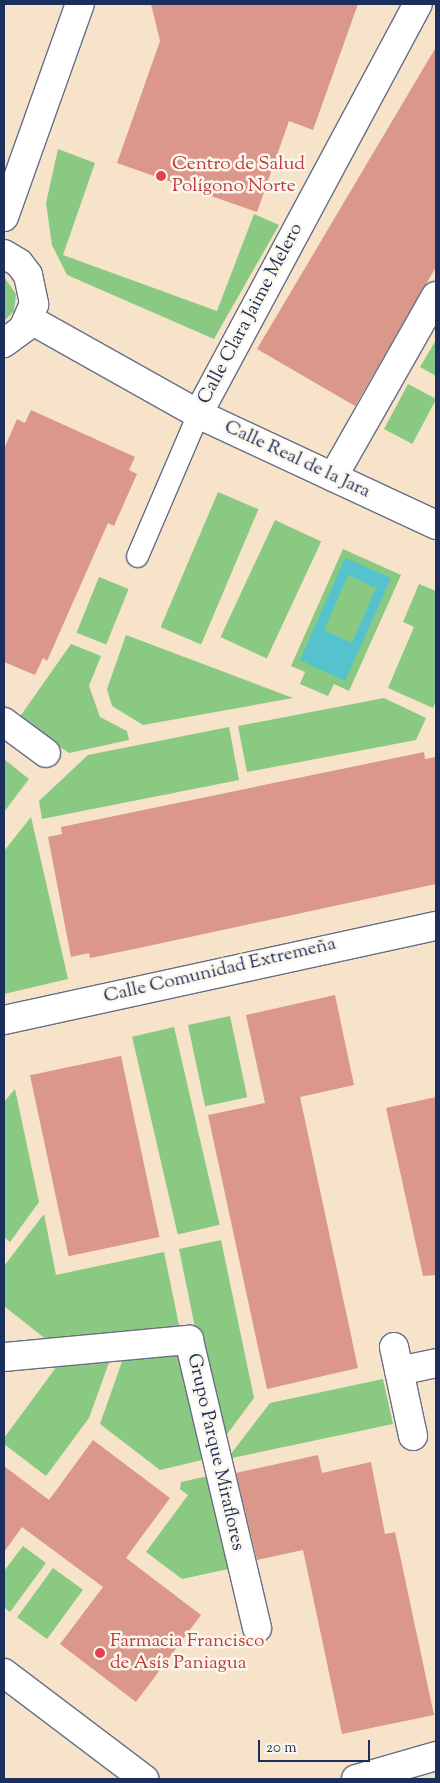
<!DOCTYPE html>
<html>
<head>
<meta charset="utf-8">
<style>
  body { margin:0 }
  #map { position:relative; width:440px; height:1783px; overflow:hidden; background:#f6e3ca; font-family:"Sorts Mill Goudy",serif }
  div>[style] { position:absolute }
  .green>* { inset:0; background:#89c981; transform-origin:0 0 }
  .water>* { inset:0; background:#56c2ce }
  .building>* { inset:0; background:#db988a; transform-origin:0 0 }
  .roads { filter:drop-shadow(1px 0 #686e84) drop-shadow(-1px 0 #686e84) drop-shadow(0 1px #686e84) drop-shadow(0 -1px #686e84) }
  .service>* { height:21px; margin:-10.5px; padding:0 10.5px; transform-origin:10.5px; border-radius:10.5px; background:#fff }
  .pedestrian>* { height:28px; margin:-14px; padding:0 14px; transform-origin:14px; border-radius:14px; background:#fff }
  .minor>* { height:28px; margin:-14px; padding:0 14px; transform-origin:14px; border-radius:14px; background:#fff }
  .tertiary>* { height:28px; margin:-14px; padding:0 14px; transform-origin:14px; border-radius:14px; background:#fff }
  .dots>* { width:14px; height:14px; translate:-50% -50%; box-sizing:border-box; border:2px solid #fbf7ec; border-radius:50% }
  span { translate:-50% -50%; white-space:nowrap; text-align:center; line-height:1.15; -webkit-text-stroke:5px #fbf7ec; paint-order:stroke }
  .health-label { font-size:19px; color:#be3a42 }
  .left { translate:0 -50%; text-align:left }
  .street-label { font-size:19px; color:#1b2f5e }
  .frame { position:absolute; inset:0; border:5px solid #1b2f5e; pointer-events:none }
  .scale { position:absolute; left:258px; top:1740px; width:112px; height:22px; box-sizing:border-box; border:2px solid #1b2f5e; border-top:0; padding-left:6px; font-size:15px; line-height:18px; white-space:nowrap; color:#1b2f5e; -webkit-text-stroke:4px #fbf7ec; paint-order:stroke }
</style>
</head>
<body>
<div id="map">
  <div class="green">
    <div style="clip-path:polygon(58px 149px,95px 163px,63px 255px,217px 311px,254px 214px,279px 225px,214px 339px,67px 275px,52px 245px,46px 203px)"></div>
    <div style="clip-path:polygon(4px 277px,16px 294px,14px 311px,4px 321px)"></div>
    <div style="clip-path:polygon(436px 340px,436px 376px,420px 367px)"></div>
    <div style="left:408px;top:384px;width:32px;height:51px;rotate:28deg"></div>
    <div style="left:218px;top:492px;width:44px;height:147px;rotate:23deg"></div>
    <div style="left:275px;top:520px;width:51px;height:129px;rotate:25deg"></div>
    <div style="clip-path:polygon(343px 549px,401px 575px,349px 691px,334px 684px,328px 696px,300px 684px,305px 672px,291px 666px)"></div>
    <div style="left:99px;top:577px;width:32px;height:60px;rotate:22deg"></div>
    <div style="clip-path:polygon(419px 584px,436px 591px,436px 701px,433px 708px,388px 688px,414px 627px,403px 622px)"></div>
    <div style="clip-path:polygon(126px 635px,293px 698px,143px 725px,112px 706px,107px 689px)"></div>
    <div style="clip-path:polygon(71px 644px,101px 656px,89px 686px,100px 717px,127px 731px,129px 740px,69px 753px,19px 718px)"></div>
    <div style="clip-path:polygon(384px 698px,426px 718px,416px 740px,247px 772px,238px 726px)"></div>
    <div style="clip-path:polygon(229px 727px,239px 780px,42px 819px,39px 801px,88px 755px)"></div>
    <div style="clip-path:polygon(4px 759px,29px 779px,4px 812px)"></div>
    <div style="clip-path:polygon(31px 817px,68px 979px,4px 994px,4px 851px)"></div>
    <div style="left:230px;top:1016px;width:83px;height:43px;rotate:78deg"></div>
    <div style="left:174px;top:1027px;width:203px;height:43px;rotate:77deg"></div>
    <div style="clip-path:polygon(15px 1089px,39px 1202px,10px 1242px,4px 1237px,4px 1102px)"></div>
    <div style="clip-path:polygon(44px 1214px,56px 1275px,164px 1252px,181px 1335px,57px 1348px,4px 1306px,4px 1266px)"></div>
    <div style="clip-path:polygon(221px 1240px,254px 1398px,219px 1445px,179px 1249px)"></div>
    <div style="clip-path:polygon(184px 1347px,206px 1459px,160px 1470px,100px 1424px,125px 1353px)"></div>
    <div style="clip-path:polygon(112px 1354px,89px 1418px,46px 1476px,4px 1444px,4px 1438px,63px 1358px)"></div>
    <div style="clip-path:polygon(383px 1379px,393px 1424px,227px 1459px,270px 1403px)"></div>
    <div style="clip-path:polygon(213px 1475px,233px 1568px,182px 1579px,146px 1552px,188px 1495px,180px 1489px,181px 1482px)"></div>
    <div style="clip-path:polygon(23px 1546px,46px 1563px,10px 1612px,4px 1607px,4px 1571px)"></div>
    <div style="left:53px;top:1568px;width:37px;height:61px;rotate:36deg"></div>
  </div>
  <div class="water">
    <div style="clip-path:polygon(evenodd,345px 558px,391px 578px,345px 681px,300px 660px,345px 558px,348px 575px,376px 588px,352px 643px,324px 630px,348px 575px)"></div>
  </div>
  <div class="building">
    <div style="clip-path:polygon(151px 4px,358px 4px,313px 130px,289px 121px,257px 212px,117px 163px,160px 41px)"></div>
    <div style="clip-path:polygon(436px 47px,436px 267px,355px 406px,257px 349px)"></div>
    <div style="clip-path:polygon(31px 410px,135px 457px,129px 470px,137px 474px,114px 526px,108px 523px,47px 661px,43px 658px,35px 675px,4px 662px,4px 449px,17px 419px,25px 423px)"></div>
    <div style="clip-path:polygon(424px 752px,425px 759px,436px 757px,436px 884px,139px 948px,90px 958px,89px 953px,71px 957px,48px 837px,62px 834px,61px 827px)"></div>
    <div style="clip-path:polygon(335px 995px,354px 1085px,300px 1097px,358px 1368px,267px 1389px,208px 1115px,265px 1103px,246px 1015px)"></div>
    <div style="left:121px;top:1056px;width:185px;height:93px;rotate:78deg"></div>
    <div style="clip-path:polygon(436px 1097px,436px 1275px,423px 1276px,386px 1108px)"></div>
    <div style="clip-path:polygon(93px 1440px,170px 1498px,126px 1558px,201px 1615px,136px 1702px,60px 1644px,103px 1587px,22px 1527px,4px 1552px,4px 1466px,49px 1500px)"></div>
    <div style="clip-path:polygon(318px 1455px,322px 1473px,371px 1462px,385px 1534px,395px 1532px,434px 1715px,342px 1734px,303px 1550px,257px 1560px,236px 1473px)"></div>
  </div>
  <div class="roads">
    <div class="service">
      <div style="left:137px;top:556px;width:155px;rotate:-66.8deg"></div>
    </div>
    <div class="pedestrian">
      <div style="left:333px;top:477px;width:208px;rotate:-60.4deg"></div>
      <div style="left:394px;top:1347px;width:91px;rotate:77.9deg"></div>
      <div style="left:4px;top:1357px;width:186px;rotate:-5.3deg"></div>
      <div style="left:189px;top:1340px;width:296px;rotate:76.7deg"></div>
      <div style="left:399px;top:1371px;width:38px;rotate:-12deg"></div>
    </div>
    <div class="minor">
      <div style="left:4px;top:217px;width:226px;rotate:-70.4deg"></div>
      <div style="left:4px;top:254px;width:17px;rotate:31deg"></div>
      <div style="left:19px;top:263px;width:15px;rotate:53deg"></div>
      <div style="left:28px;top:275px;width:30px;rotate:78deg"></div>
      <div style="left:34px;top:304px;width:27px;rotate:114deg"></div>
      <div style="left:23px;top:329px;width:24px;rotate:144deg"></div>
      <div style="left:29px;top:319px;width:194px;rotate:29.3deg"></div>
      <div style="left:198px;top:414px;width:263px;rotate:25deg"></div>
      <div style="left:198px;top:414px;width:465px;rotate:-61.8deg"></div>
      <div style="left:4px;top:722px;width:52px;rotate:36.4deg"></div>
      <div style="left:4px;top:1020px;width:442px;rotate:-12.3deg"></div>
      <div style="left:356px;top:1779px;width:83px;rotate:-16deg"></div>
    </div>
    <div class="tertiary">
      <div style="left:4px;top:1673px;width:176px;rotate:37.1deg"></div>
    </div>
  </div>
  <div class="dots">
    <div style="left:161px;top:176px;background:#e0444e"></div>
    <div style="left:100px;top:1653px;background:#e0444e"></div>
  </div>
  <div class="health-label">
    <span class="left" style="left:172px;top:176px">Centro de Salud<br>Polígono Norte</span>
    <span class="left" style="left:110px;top:1653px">Farmacia Francisco<br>de Asís Paniagua</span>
  </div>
  <div class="street-label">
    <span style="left:251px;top:314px;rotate:-62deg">Calle Clara Jaime Melero</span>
    <span style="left:297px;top:460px;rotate:25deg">Calle Real de la Jara</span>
    <span style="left:220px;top:971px;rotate:-13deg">Calle Comunidad Extremeña</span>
    <span style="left:215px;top:1452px;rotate:77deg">Grupo Parque Miraflores</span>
  </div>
  <div class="frame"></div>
  <div class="scale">20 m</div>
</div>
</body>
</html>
